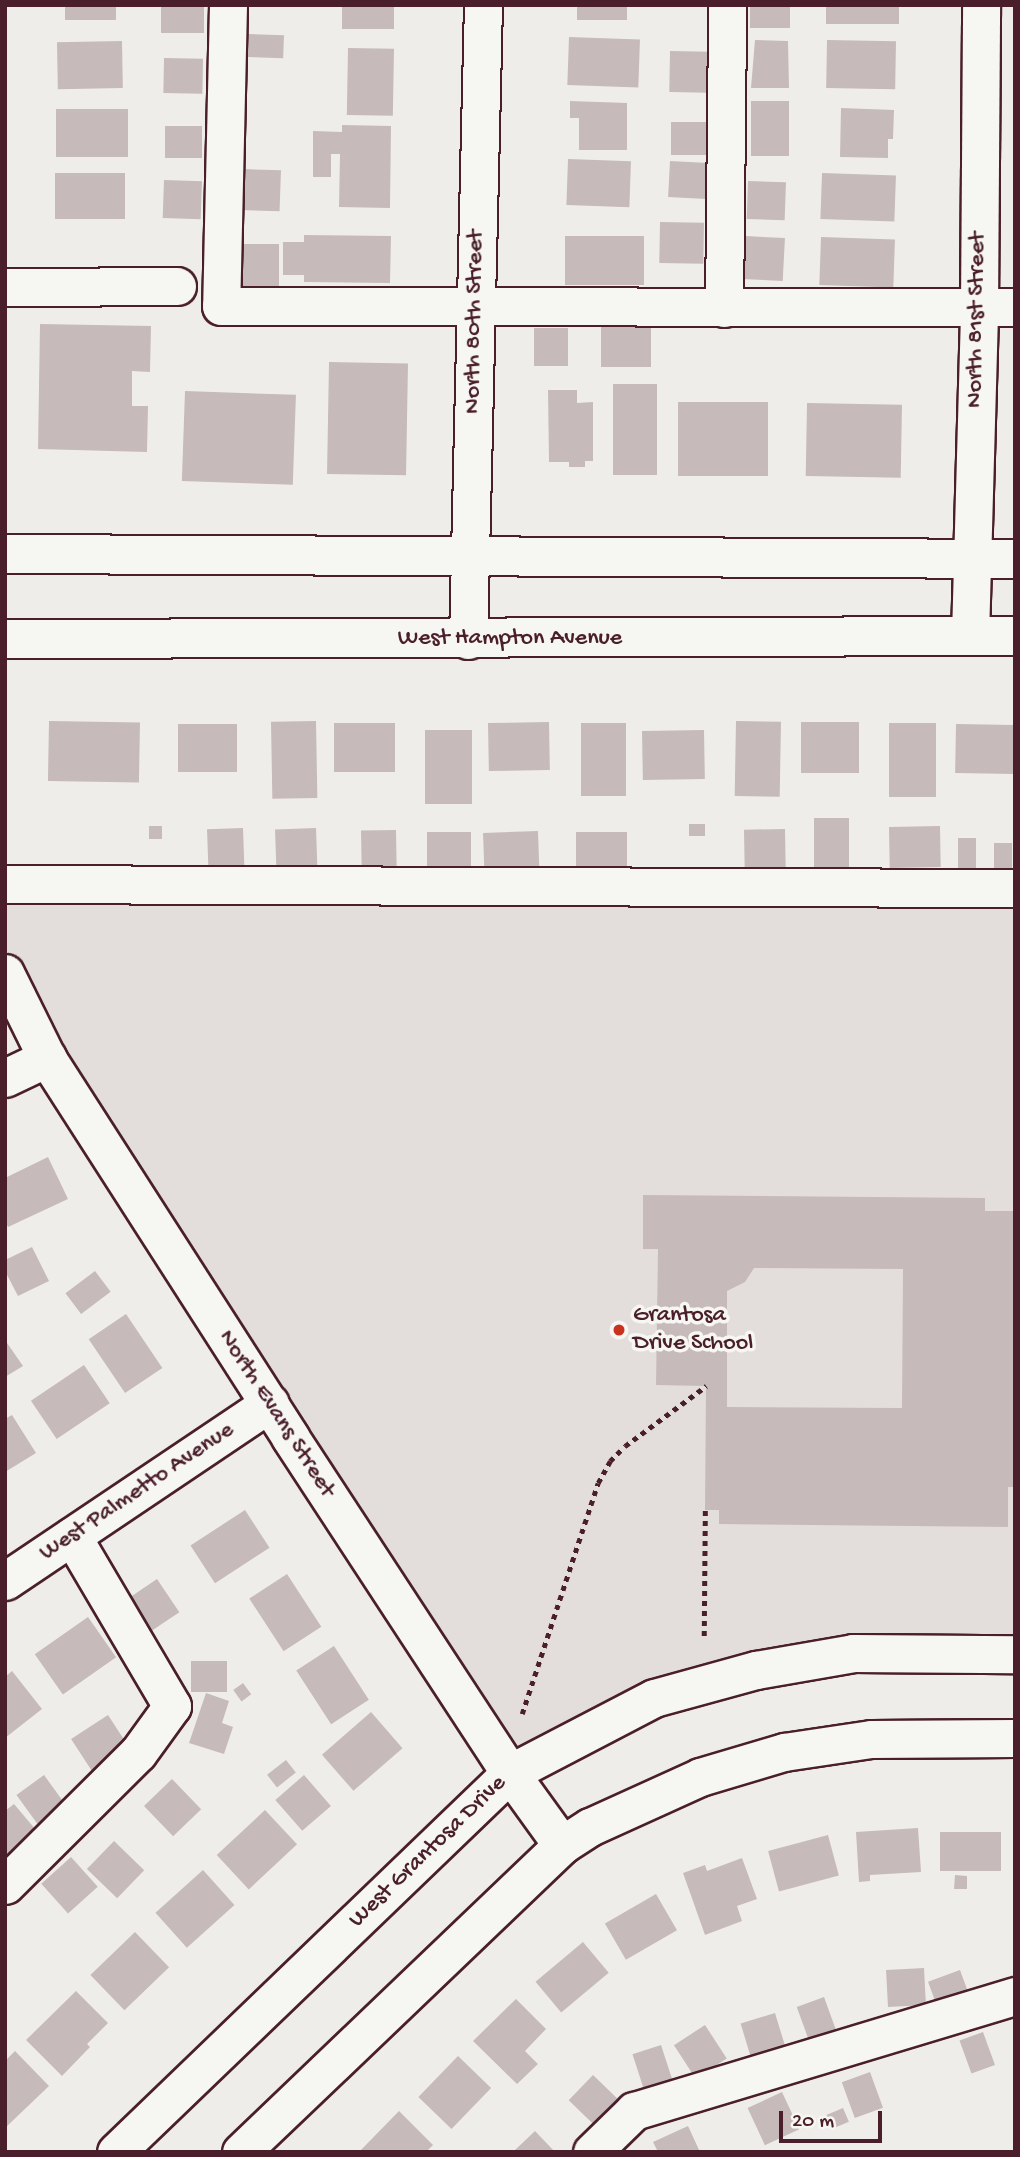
<!DOCTYPE html>
<html>
<head>
<meta charset="utf-8">
<style>
  body { margin:0 }
  #map { position:relative; width:1020px; height:2157px; overflow:hidden; background:#efedea; font-family:"Gochi Hand",sans-serif }
  div>[style] { position:absolute }
  .built>* { inset:0; background:#e3dedc }
  .building>* { inset:0; background:#c6babb; transform-origin:0 0 }
  .path>* { height:4.5px; margin-top:-2.25px; transform-origin:0; background:repeating-linear-gradient(90deg,#4a1f2b 0 5px,transparent 0 10px) }
  .roads { filter:drop-shadow(2px 0 #4a1f2b) drop-shadow(-2px 0 #4a1f2b) drop-shadow(0 2px #4a1f2b) drop-shadow(0 -2px #4a1f2b) }
  .minor>* { height:37px; margin:-18.5px; padding:0 18.5px; transform-origin:18.5px; border-radius:18.5px; background:#f6f6f2 }
  .major>* { height:38px; margin:-19px; padding:0 19px; transform-origin:19px; border-radius:19px; background:#f6f6f2 }
  .dots>* { width:19px; height:19px; translate:-50% -50%; box-sizing:border-box; border:4px solid #f6f6f2; border-radius:50% }
  span { translate:-50% -50%; white-space:nowrap; text-align:center; line-height:1.15; -webkit-text-stroke:7px #f6f6f2; paint-order:stroke }
  .street-label { font-size:24px; color:#4a1f2b }
  .poi-label { font-size:24px; color:#4a1f2b }
  .left { translate:0 -50%; text-align:left }
  .frame { position:absolute; inset:0; border:7px solid #4a1f2b; pointer-events:none }
  .scale { position:absolute; left:779px; top:2111px; width:103px; height:32px; box-sizing:border-box; border:4px solid #4a1f2b; border-top:0; padding-left:9px; font-size:21px; line-height:24px; white-space:nowrap; color:#4a1f2b; -webkit-text-stroke:5px #f6f6f2; paint-order:stroke }
</style>
</head>
<body>
<div id="map">
  <div class="built">
    <div style="clip-path:polygon(5px 884px,1015px 888px,1015px 1654px,756px 1670px,510px 1773px,5px 973px)"></div>
  </div>
  <div class="building">
    <div style="left:65px;top:5px;width:51px;height:15px"></div>
    <div style="left:161px;top:5px;width:43px;height:28px"></div>
    <div style="left:342px;top:5px;width:52px;height:24px"></div>
    <div style="left:577px;top:5px;width:50px;height:15px"></div>
    <div style="left:750px;top:5px;width:40px;height:23px"></div>
    <div style="left:826px;top:5px;width:73px;height:19px"></div>
    <div style="left:247px;top:34px;width:37px;height:23px;rotate:2deg"></div>
    <div style="left:569px;top:37px;width:71px;height:48px;rotate:2deg"></div>
    <div style="clip-path:polygon(755px 40px,788px 41px,789px 88px,751px 88px)"></div>
    <div style="left:827px;top:40px;width:69px;height:48px;rotate:1deg"></div>
    <div style="left:122px;top:41px;width:47px;height:65px;rotate:89deg"></div>
    <div style="left:348px;top:48px;width:46px;height:67px;rotate:1deg"></div>
    <div style="left:670px;top:51px;width:39px;height:41px;rotate:1deg"></div>
    <div style="left:164px;top:58px;width:39px;height:35px;rotate:1deg"></div>
    <div style="clip-path:polygon(570px 101px,627px 103px,627px 150px,579px 150px,579px 118px,570px 118px)"></div>
    <div style="left:751px;top:101px;width:38px;height:55px"></div>
    <div style="clip-path:polygon(841px 108px,894px 110px,893px 139px,888px 139px,888px 158px,840px 157px)"></div>
    <div style="left:56px;top:109px;width:72px;height:48px"></div>
    <div style="left:671px;top:122px;width:35px;height:33px"></div>
    <div style="clip-path:polygon(342px 125px,391px 126px,390px 208px,339px 207px,340px 154px,331px 154px,331px 177px,313px 177px,313px 131px,342px 132px)"></div>
    <div style="left:165px;top:126px;width:37px;height:32px"></div>
    <div style="left:568px;top:159px;width:63px;height:46px;rotate:2deg"></div>
    <div style="left:670px;top:161px;width:38px;height:36px;rotate:3deg"></div>
    <div style="left:243px;top:169px;width:38px;height:41px;rotate:2deg"></div>
    <div style="left:55px;top:173px;width:70px;height:46px"></div>
    <div style="left:822px;top:173px;width:74px;height:46px;rotate:2deg"></div>
    <div style="left:164px;top:180px;width:38px;height:38px;rotate:2deg"></div>
    <div style="left:748px;top:181px;width:38px;height:38px;rotate:2deg"></div>
    <div style="left:660px;top:222px;width:44px;height:41px;rotate:1deg"></div>
    <div style="clip-path:polygon(304px 235px,391px 236px,390px 283px,304px 282px,304px 275px,283px 275px,283px 242px,304px 242px)"></div>
    <div style="left:644px;top:236px;width:49px;height:79px;rotate:90deg"></div>
    <div style="left:745px;top:236px;width:40px;height:43px;rotate:3deg"></div>
    <div style="left:821px;top:237px;width:74px;height:48px;rotate:2deg"></div>
    <div style="left:241px;top:244px;width:38px;height:43px"></div>
    <div style="left:601px;top:323px;width:50px;height:44px"></div>
    <div style="clip-path:polygon(40px 324px,151px 326px,150px 372px,132px 371px,132px 406px,148px 406px,147px 452px,38px 449px)"></div>
    <div style="left:534px;top:328px;width:34px;height:38px"></div>
    <div style="left:329px;top:362px;width:79px;height:112px;rotate:1deg"></div>
    <div style="left:613px;top:384px;width:44px;height:91px"></div>
    <div style="clip-path:polygon(548px 390px,577px 390px,577px 403px,593px 402px,593px 461px,585px 461px,585px 467px,569px 467px,569px 462px,549px 462px)"></div>
    <div style="left:185px;top:391px;width:111px;height:90px;rotate:2deg"></div>
    <div style="left:678px;top:402px;width:90px;height:74px"></div>
    <div style="left:807px;top:403px;width:95px;height:73px;rotate:1deg"></div>
    <div style="left:49px;top:721px;width:91px;height:60px;rotate:1deg"></div>
    <div style="left:316px;top:721px;width:77px;height:45px;rotate:89deg"></div>
    <div style="left:736px;top:721px;width:45px;height:75px;rotate:1deg"></div>
    <div style="left:549px;top:722px;width:48px;height:61px;rotate:89deg"></div>
    <div style="left:801px;top:722px;width:58px;height:51px"></div>
    <div style="left:334px;top:723px;width:61px;height:49px"></div>
    <div style="left:581px;top:723px;width:45px;height:73px"></div>
    <div style="left:889px;top:723px;width:47px;height:74px"></div>
    <div style="left:178px;top:724px;width:59px;height:48px"></div>
    <div style="left:956px;top:724px;width:59px;height:49px;rotate:1deg"></div>
    <div style="left:425px;top:730px;width:47px;height:74px"></div>
    <div style="left:704px;top:730px;width:49px;height:62px;rotate:89deg"></div>
    <div style="left:814px;top:818px;width:35px;height:53px"></div>
    <div style="left:689px;top:824px;width:16px;height:12px"></div>
    <div style="left:149px;top:826px;width:13px;height:13px"></div>
    <div style="left:940px;top:826px;width:41px;height:51px;rotate:89deg"></div>
    <div style="left:243px;top:828px;width:38px;height:36px;rotate:88deg"></div>
    <div style="left:316px;top:828px;width:37px;height:41px;rotate:88deg"></div>
    <div style="left:785px;top:829px;width:41px;height:41px;rotate:89deg"></div>
    <div style="left:396px;top:830px;width:39px;height:35px;rotate:89deg"></div>
    <div style="left:538px;top:831px;width:38px;height:55px;rotate:88deg"></div>
    <div style="left:427px;top:832px;width:44px;height:37px"></div>
    <div style="left:627px;top:832px;width:40px;height:51px;rotate:90deg"></div>
    <div style="left:958px;top:838px;width:18px;height:33px"></div>
    <div style="left:1012px;top:843px;width:25px;height:18px;rotate:90deg"></div>
    <div style="clip-path:polygon(48px 1157px,68px 1199px,8px 1227px,5px 1221px,5px 1178px)"></div>
    <div style="clip-path:polygon(evenodd,643px 1195px,985px 1198px,985px 1211px,1015px 1211px,1015px 1487px,1008px 1487px,1008px 1527px,719px 1524px,719px 1510px,705px 1510px,706px 1386px,656px 1385px,658px 1249px,643px 1249px,643px 1195px,754px 1268px,903px 1269px,902px 1408px,727px 1407px,727px 1291px,745px 1282px,754px 1268px)"></div>
    <div style="clip-path:polygon(32px 1247px,49px 1281px,18px 1296px,5px 1271px,5px 1260px)"></div>
    <div style="left:95px;top:1271px;width:26px;height:37px;rotate:53deg"></div>
    <div style="left:126px;top:1314px;width:65px;height:45px;rotate:56deg"></div>
    <div style="clip-path:polygon(5px 1340px,23px 1366px,5px 1377px)"></div>
    <div style="left:84px;top:1365px;width:46px;height:64px;rotate:56deg"></div>
    <div style="clip-path:polygon(12px 1415px,36px 1453px,5px 1472px,5px 1419px)"></div>
    <div style="left:245px;top:1510px;width:45px;height:65px;rotate:57deg"></div>
    <div style="left:287px;top:1574px;width:63px;height:45px;rotate:57deg"></div>
    <div style="left:157px;top:1579px;width:40px;height:37px;rotate:56deg"></div>
    <div style="left:88px;top:1617px;width:49px;height:65px;rotate:55deg"></div>
    <div style="left:334px;top:1646px;width:64px;height:45px;rotate:57deg"></div>
    <div style="left:191px;top:1661px;width:36px;height:31px"></div>
    <div style="clip-path:polygon(12px 1671px,42px 1709px,5px 1738px,5px 1677px)"></div>
    <div style="left:243px;top:1683px;width:14px;height:12px;rotate:54deg"></div>
    <div style="clip-path:polygon(206px 1693px,229px 1701px,222px 1723px,233px 1727px,224px 1754px,189px 1743px)"></div>
    <div style="left:371px;top:1712px;width:48px;height:65px;rotate:49deg"></div>
    <div style="left:108px;top:1715px;width:40px;height:44px;rotate:57deg"></div>
    <div style="left:286px;top:1760px;width:16px;height:24px;rotate:52deg"></div>
    <div style="left:44px;top:1775px;width:41px;height:34px;rotate:54deg"></div>
    <div style="left:304px;top:1775px;width:41px;height:38px;rotate:49deg"></div>
    <div style="left:172px;top:1779px;width:42px;height:39px;rotate:46deg"></div>
    <div style="clip-path:polygon(14px 1804px,41px 1836px,12px 1862px,5px 1855px,5px 1811px)"></div>
    <div style="left:265px;top:1810px;width:47px;height:66px;rotate:47deg"></div>
    <div style="clip-path:polygon(918px 1828px,921px 1872px,870px 1875px,870px 1881px,859px 1882px,856px 1832px)"></div>
    <div style="left:940px;top:1832px;width:61px;height:39px"></div>
    <div style="left:828px;top:1835px;width:42px;height:62px;rotate:75deg"></div>
    <div style="left:114px;top:1841px;width:42px;height:39px;rotate:44deg"></div>
    <div style="left:71px;top:1857px;width:40px;height:40px;rotate:48deg"></div>
    <div style="clip-path:polygon(742px 1858px,757px 1899px,737px 1906px,742px 1921px,705px 1935px,683px 1873px,705px 1865px,707px 1871px)"></div>
    <div style="left:203px;top:1870px;width:47px;height:64px;rotate:48deg"></div>
    <div style="clip-path:polygon(955px 1875px,967px 1876px,967px 1889px,954px 1889px)"></div>
    <div style="left:656px;top:1894px;width:42px;height:59px;rotate:60deg"></div>
    <div style="left:135px;top:1932px;width:49px;height:62px;rotate:46deg"></div>
    <div style="left:583px;top:1942px;width:40px;height:62px;rotate:50deg"></div>
    <div style="left:924px;top:1968px;width:37px;height:38px;rotate:87deg"></div>
    <div style="left:960px;top:1970px;width:27px;height:34px;rotate:70deg"></div>
    <div style="clip-path:polygon(76px 1991px,108px 2023px,87px 2044px,90px 2047px,62px 2076px,26px 2040px)"></div>
    <div style="left:824px;top:1997px;width:38px;height:29px;rotate:70deg"></div>
    <div style="clip-path:polygon(516px 1999px,546px 2029px,525px 2051px,538px 2064px,517px 2084px,473px 2041px)"></div>
    <div style="left:775px;top:2013px;width:37px;height:36px;rotate:73deg"></div>
    <div style="left:705px;top:2025px;width:40px;height:37px;rotate:57deg"></div>
    <div style="left:983px;top:2032px;width:35px;height:25px;rotate:70deg"></div>
    <div style="left:661px;top:2045px;width:40px;height:30px;rotate:72deg"></div>
    <div style="clip-path:polygon(15px 2051px,49px 2086px,5px 2128px,5px 2061px)"></div>
    <div style="left:458px;top:2056px;width:46px;height:57px;rotate:44deg"></div>
    <div style="left:870px;top:2072px;width:38px;height:30px;rotate:70deg"></div>
    <div style="left:593px;top:2075px;width:37px;height:35px;rotate:44deg"></div>
    <div style="left:782px;top:2092px;width:41px;height:38px;rotate:65deg"></div>
    <div style="left:843px;top:2108px;width:15px;height:18px;rotate:67deg"></div>
    <div style="clip-path:polygon(399px 2111px,433px 2145px,426px 2152px,359px 2152px)"></div>
    <div style="clip-path:polygon(688px 2126px,700px 2152px,658px 2152px,653px 2142px)"></div>
    <div style="clip-path:polygon(535px 2131px,555px 2152px,515px 2150px)"></div>
  </div>
  <div class="path">
    <div style="left:704px;top:1636px;width:126px;rotate:-89.5deg"></div>
    <div style="left:522px;top:1714px;width:243px;rotate:-71.8deg"></div>
    <div style="left:598px;top:1483px;width:25px;rotate:-61deg"></div>
    <div style="left:610px;top:1461px;width:21px;rotate:-45deg"></div>
    <div style="left:625px;top:1446px;width:101px;rotate:-36.5deg"></div>
  </div>
  <div class="roads">
    <div class="minor">
      <div style="left:228px;top:5px;width:301px;rotate:91.3deg"></div>
      <div style="left:221px;top:306px;width:794px;rotate:0.07deg"></div>
      <div style="left:5px;top:287px;width:172px;rotate:-0.3deg"></div>
      <div style="left:724px;top:308px;width:303px;rotate:-89.4deg"></div>
      <div style="left:970px;top:636px;width:329px;rotate:-88.4deg"></div>
      <div style="left:979px;top:307px;width:302px;rotate:-89.6deg"></div>
      <div style="left:468px;top:640px;width:635px;rotate:-88.65deg"></div>
      <div style="left:5px;top:884px;width:1010px;rotate:0.23deg"></div>
      <div style="left:5px;top:973px;width:95px;rotate:63.7deg"></div>
      <div style="left:47px;top:1058px;width:450px;rotate:57.3deg"></div>
      <div style="left:290px;top:1437px;width:402px;rotate:56.8deg"></div>
      <div style="left:510px;top:1773px;width:89px;rotate:54.2deg"></div>
      <div style="left:5px;top:1078px;width:47px;rotate:-25.5deg"></div>
      <div style="left:5px;top:1581px;width:319px;rotate:-33.9deg"></div>
      <div style="left:5px;top:1885px;width:187px;rotate:-44.8deg"></div>
      <div style="left:138px;top:1753px;width:58px;rotate:-54.1deg"></div>
      <div style="left:172px;top:1706px;width:197px;rotate:-120.5deg"></div>
      <div style="left:116px;top:2152px;width:547px;rotate:-43.89deg"></div>
      <div style="left:510px;top:1773px;width:162px;rotate:-27.5deg"></div>
      <div style="left:654px;top:1698px;width:106px;rotate:-15.4deg"></div>
      <div style="left:756px;top:1670px;width:98px;rotate:-9.9deg"></div>
      <div style="left:853px;top:1653px;width:162px;rotate:0.4deg"></div>
      <div style="left:241px;top:2152px;width:444px;rotate:-43.7deg"></div>
      <div style="left:562px;top:1845px;width:33px;rotate:-33deg"></div>
      <div style="left:590px;top:1827px;width:121px;rotate:-24.4deg"></div>
      <div style="left:700px;top:1777px;width:88px;rotate:-16.6deg"></div>
      <div style="left:784px;top:1752px;width:88px;rotate:-8.5deg"></div>
      <div style="left:871px;top:1739px;width:144px;rotate:-0.4deg"></div>
      <div style="left:592px;top:2152px;width:59px;rotate:-44.3deg"></div>
      <div style="left:634px;top:2111px;width:398px;rotate:-16.8deg"></div>
    </div>
    <div class="major">
      <div style="left:5px;top:554px;width:1010px;rotate:0.28deg"></div>
      <div style="left:5px;top:639px;width:1010px;rotate:-0.17deg"></div>
    </div>
  </div>
  <div class="dots">
    <div style="left:619px;top:1330px;background:#c8321e"></div>
  </div>
  <div class="street-label">
    <span style="left:977px;top:320px;rotate:-89deg">North 81st Street</span>
    <span style="left:475px;top:322px;rotate:-89deg">North 80th Street</span>
    <span style="left:510px;top:639px">West Hampton Avenue</span>
    <span style="left:276px;top:1414px;rotate:57deg">North Evans Street</span>
    <span style="left:137px;top:1492px;rotate:-34deg">West Palmetto Avenue</span>
    <span style="left:428px;top:1852px;rotate:-44deg">West Grantosa Drive</span>
  </div>
  <div class="poi-label">
    <span class="left" style="left:633px;top:1330px">Grantosa<br>Drive School</span>
  </div>
  <div class="frame"></div>
  <div class="scale">20 m</div>
</div>
</body>
</html>
